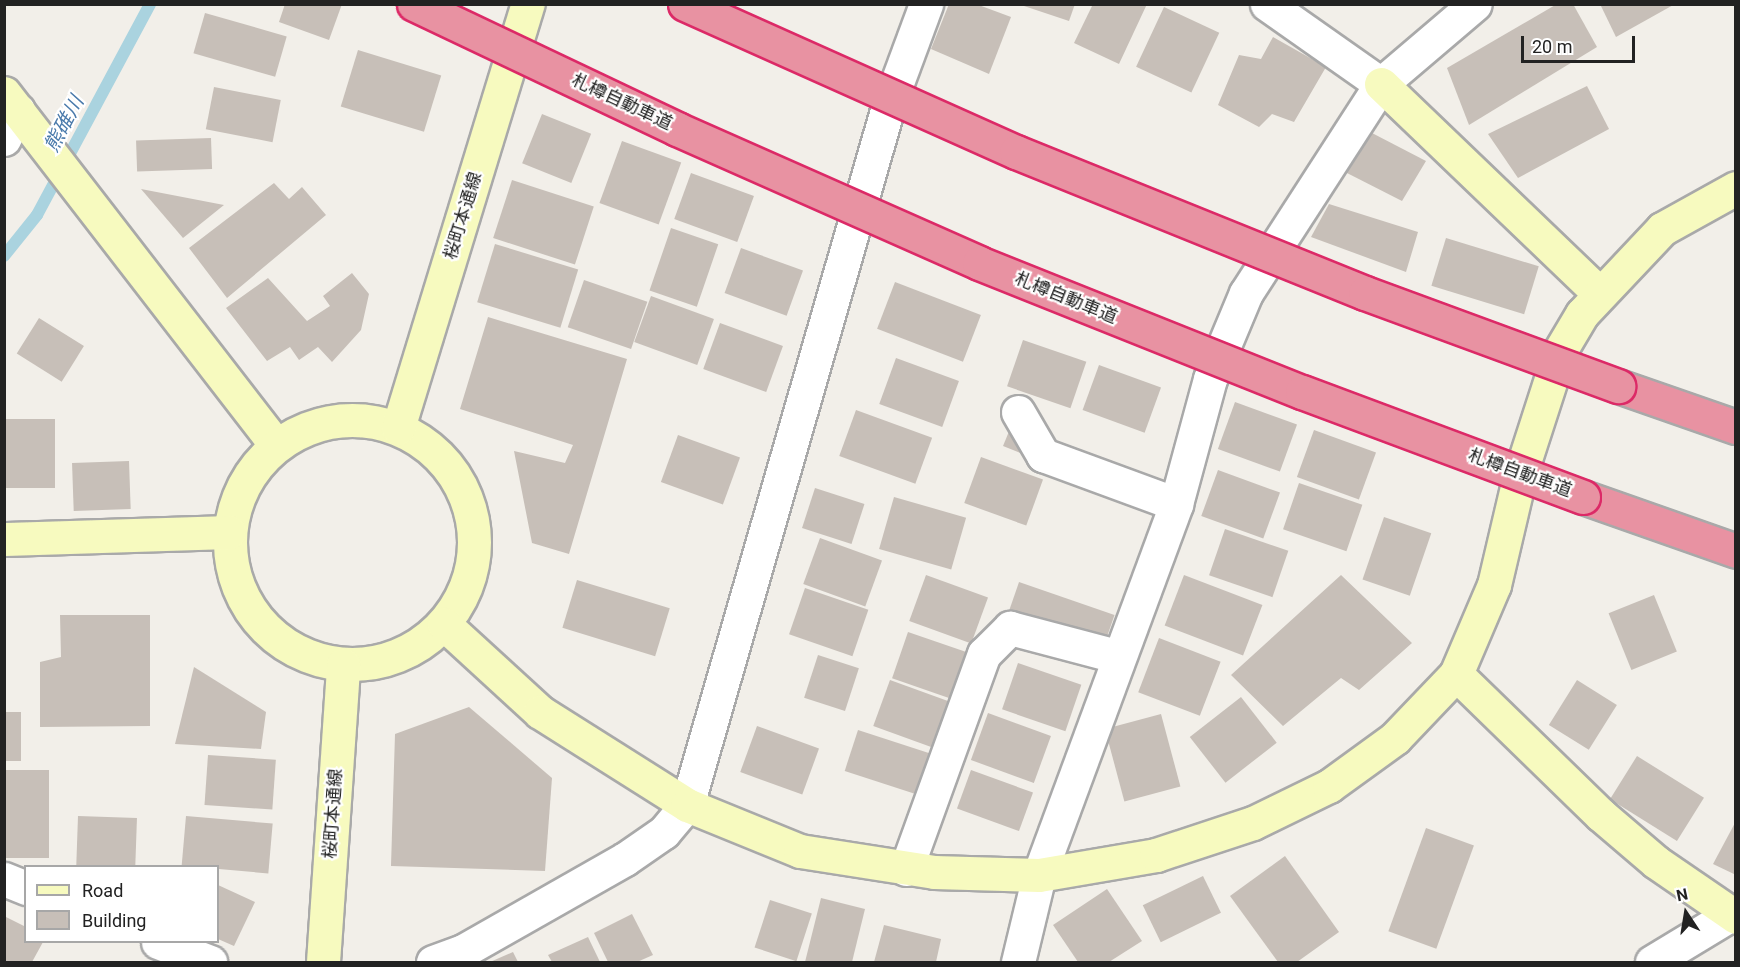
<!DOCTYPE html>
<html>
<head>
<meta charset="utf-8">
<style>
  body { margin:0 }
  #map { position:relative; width:1740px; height:967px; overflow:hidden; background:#f2efe9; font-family:Roboto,"Noto Sans JP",sans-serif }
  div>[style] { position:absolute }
  .stream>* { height:12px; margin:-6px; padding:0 6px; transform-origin:6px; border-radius:6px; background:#aad3df }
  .building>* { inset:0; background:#c7bfb8; transform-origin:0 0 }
  .roads { filter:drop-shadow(2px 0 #a9a9a9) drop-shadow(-2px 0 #a9a9a9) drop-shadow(0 2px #a9a9a9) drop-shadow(0 -2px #a9a9a9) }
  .street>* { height:33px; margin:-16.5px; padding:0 16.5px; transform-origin:16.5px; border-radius:16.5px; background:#fff }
  .secondary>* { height:33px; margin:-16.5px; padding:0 16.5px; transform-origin:16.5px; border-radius:16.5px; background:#f7fabf }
  .secondary>.ring { margin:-16.5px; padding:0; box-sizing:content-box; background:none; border:33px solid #f7fabf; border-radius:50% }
  .highway>* { height:33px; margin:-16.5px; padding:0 16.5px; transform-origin:16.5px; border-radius:16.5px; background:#e892a2 }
  .bridges { filter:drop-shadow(2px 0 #dc2a67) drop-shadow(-2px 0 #dc2a67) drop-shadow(0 2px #dc2a67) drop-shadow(0 -2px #dc2a67) }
  .highway-bridge>* { height:33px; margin:-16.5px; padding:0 16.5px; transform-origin:16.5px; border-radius:16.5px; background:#e892a2 }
  span { translate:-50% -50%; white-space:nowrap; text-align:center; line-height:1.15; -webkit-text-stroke:4.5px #fff; paint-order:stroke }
  .street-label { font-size:18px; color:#222 }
  .water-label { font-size:20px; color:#4a7aab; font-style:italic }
  .frame { position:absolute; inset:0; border:6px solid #222; pointer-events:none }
  .legend { position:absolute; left:24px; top:865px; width:195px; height:78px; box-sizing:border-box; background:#fff; border:2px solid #a7a7a7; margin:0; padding:8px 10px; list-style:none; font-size:18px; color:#222 }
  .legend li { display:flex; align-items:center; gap:12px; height:30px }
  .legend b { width:30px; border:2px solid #a7a7a7 }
  .north { position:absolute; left:1656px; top:883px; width:60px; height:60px; -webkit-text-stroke:4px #fff; paint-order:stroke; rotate:348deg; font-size:16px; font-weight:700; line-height:24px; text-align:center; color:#222 }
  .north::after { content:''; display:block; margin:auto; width:21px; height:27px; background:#222; clip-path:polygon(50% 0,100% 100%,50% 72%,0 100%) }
  .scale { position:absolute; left:1521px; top:36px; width:114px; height:27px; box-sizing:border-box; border:3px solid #222; border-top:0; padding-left:8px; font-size:18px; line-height:21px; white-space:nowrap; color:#222; -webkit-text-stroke:4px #fff; paint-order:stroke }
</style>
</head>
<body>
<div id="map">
  <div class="stream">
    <div style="left:4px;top:256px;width:53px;rotate:-51.2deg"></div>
    <div style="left:37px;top:215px;width:239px;rotate:-61.8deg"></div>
  </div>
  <div class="building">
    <div style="clip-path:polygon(285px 4px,342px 4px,329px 40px,279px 22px)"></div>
    <div style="clip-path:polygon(949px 4px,976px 4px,1011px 17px,989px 74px,931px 49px)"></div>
    <div style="clip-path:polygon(1018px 4px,1075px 4px,1069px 21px)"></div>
    <div style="clip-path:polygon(1093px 4px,1147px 4px,1119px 64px,1074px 43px)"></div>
    <div style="clip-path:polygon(1557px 4px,1573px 4px,1597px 47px,1469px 125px,1447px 68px)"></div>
    <div style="clip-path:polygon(1600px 4px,1675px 4px,1616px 37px)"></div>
    <div style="left:1164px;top:7px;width:61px;height:66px;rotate:25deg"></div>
    <div style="left:205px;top:13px;width:85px;height:42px;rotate:16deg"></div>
    <div style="clip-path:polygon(1273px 37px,1326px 67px,1294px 122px,1272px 114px,1259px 127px,1218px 105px,1239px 55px,1261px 59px)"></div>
    <div style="left:358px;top:50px;width:87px;height:59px;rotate:17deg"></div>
    <div style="clip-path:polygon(1587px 86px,1609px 129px,1518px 178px,1488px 134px)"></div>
    <div style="left:214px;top:87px;width:68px;height:43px;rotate:11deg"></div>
    <div style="left:542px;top:114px;width:53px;height:53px;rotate:22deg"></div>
    <div style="clip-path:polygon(1372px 133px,1426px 161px,1402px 201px,1345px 172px)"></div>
    <div style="left:211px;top:138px;width:31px;height:75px;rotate:88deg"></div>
    <div style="left:622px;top:141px;width:63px;height:66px;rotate:20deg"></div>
    <div style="left:691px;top:173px;width:67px;height:49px;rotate:20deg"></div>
    <div style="left:512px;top:180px;width:86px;height:61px;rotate:18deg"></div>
    <div style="clip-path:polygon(274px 183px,289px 199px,302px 187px,326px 215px,227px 298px,189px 248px)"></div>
    <div style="clip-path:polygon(141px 189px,224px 205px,183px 238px)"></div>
    <div style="clip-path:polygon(1329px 204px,1418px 232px,1406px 272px,1311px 237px)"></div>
    <div style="left:671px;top:228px;width:50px;height:66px;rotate:19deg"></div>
    <div style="left:1446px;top:238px;width:97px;height:50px;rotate:17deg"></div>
    <div style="left:495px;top:244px;width:87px;height:61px;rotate:17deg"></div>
    <div style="left:741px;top:248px;width:66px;height:48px;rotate:20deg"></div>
    <div style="clip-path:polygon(352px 273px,369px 294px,361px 330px,332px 362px,318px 347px,299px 360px,290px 347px,267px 361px,226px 308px,268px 278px,307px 321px,330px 306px,323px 296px)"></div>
    <div style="left:584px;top:280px;width:67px;height:50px;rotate:19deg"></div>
    <div style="left:895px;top:282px;width:92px;height:50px;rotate:21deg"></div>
    <div style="left:651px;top:296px;width:67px;height:49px;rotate:20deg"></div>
    <div style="clip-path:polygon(488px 317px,627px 359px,569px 554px,532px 543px,514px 451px,565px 463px,573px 445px,460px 409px)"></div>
    <div style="left:39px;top:318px;width:53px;height:42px;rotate:32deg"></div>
    <div style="left:720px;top:323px;width:67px;height:49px;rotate:20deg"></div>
    <div style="left:1023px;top:340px;width:67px;height:49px;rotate:19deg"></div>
    <div style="left:896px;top:358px;width:67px;height:49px;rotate:20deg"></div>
    <div style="left:1099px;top:365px;width:66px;height:48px;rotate:20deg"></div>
    <div style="left:1235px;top:402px;width:66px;height:50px;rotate:20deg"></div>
    <div style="left:856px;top:410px;width:81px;height:49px;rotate:20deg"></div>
    <div style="left:4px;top:419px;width:51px;height:69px"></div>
    <div style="clip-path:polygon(1010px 429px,1046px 463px,1003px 446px)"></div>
    <div style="left:1314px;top:430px;width:66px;height:50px;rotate:20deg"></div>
    <div style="left:678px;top:435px;width:66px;height:50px;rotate:20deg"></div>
    <div style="left:981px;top:457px;width:66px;height:49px;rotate:20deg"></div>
    <div style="left:129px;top:461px;width:48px;height:57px;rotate:88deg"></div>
    <div style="left:1218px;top:470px;width:66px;height:49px;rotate:20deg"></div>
    <div style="left:1299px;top:483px;width:67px;height:49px;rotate:19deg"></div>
    <div style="left:815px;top:488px;width:52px;height:42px;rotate:18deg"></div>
    <div style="left:894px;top:497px;width:75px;height:54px;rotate:16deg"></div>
    <div style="left:1384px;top:517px;width:50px;height:66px;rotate:19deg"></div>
    <div style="left:1225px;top:529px;width:67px;height:49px;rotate:19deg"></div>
    <div style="left:820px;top:538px;width:66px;height:49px;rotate:20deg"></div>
    <div style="left:926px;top:575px;width:66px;height:49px;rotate:20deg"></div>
    <div style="left:1184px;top:575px;width:84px;height:54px;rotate:21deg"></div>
    <div style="clip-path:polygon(1341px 575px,1412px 643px,1359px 690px,1341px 678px,1283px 726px,1231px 675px)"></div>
    <div style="left:577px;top:580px;width:97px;height:50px;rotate:17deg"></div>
    <div style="left:1019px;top:582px;width:101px;height:35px;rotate:19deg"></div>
    <div style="left:805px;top:588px;width:67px;height:49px;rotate:19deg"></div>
    <div style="left:1654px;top:595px;width:61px;height:49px;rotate:68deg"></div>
    <div style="clip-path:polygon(60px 615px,150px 615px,150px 726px,40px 727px,40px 662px,61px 657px)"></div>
    <div style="left:908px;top:632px;width:67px;height:49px;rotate:19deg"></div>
    <div style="left:1159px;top:638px;width:66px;height:58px;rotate:21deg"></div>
    <div style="left:818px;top:655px;width:43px;height:45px;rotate:18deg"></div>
    <div style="left:1018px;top:663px;width:67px;height:49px;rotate:19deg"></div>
    <div style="clip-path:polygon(194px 667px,266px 712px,261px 749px,175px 744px)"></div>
    <div style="left:890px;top:680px;width:66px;height:49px;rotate:20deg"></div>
    <div style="left:1577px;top:680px;width:47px;height:53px;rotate:32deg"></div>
    <div style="left:1241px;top:697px;width:58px;height:65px;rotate:52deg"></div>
    <div style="clip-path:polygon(469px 707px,552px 778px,545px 871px,391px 866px,395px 734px)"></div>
    <div style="left:4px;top:712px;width:17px;height:49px"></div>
    <div style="left:988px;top:713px;width:67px;height:50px;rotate:20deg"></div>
    <div style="left:1161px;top:714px;width:75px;height:58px;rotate:75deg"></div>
    <div style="left:757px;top:726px;width:66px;height:49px;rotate:20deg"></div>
    <div style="left:858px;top:730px;width:76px;height:43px;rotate:18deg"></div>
    <div style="left:208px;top:755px;width:68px;height:50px;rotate:4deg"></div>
    <div style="left:1637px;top:756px;width:79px;height:51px;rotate:32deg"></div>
    <div style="left:4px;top:770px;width:45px;height:88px"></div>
    <div style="left:971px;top:770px;width:66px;height:41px;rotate:20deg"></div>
    <div style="left:78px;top:816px;width:59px;height:50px;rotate:2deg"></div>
    <div style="left:186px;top:816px;width:87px;height:50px;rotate:5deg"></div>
    <div style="clip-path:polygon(1736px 821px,1736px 875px,1713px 864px)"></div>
    <div style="left:1426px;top:828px;width:51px;height:110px;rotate:20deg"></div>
    <div style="clip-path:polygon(1285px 856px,1339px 932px,1297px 962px,1278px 962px,1230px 896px)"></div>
    <div style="left:1203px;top:876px;width:41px;height:67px;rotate:64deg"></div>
    <div style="clip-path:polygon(218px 885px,255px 902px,234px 946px,218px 939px)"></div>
    <div style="clip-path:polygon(1107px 889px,1142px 941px,1109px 962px,1078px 962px,1053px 925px)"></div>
    <div style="clip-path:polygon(821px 898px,865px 909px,852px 962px,805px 962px)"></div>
    <div style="left:770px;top:900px;width:44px;height:50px;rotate:18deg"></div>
    <div style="clip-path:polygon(632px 914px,653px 955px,637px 962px,608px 962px,594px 933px)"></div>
    <div style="clip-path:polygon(4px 916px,26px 927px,26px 942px,43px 942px,32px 962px,4px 962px)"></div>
    <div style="clip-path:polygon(884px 925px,941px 939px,936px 962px,874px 962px)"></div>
    <div style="clip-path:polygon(588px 937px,600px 962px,552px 962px,548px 955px)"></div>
    <div style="clip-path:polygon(513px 952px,518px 962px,490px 962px)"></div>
  </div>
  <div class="roads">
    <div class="street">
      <div style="left:1267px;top:4px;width:139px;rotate:35.1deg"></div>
      <div style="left:4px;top:139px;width:32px;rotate:-64deg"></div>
      <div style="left:1018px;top:412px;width:50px;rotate:59.8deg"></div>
      <div style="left:1043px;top:455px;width:142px;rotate:20.2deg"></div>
      <div style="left:906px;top:869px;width:229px;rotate:-70.1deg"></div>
      <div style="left:984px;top:654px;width:37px;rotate:-45deg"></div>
      <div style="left:1010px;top:628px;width:110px;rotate:14.8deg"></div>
      <div style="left:4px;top:879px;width:24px;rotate:22deg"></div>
      <div style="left:158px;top:942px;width:56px;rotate:21deg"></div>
      <div style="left:433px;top:962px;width:32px;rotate:-20deg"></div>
      <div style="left:463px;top:951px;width:186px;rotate:-29.6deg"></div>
      <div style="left:625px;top:859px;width:47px;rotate:-34.7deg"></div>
      <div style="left:664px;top:832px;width:35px;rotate:-50deg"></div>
      <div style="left:687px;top:805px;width:726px;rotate:-73.94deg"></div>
      <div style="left:888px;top:107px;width:110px;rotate:-69.7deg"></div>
      <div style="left:1018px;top:962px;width:89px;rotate:-76.4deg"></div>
      <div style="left:1039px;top:875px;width:395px;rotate:-69.7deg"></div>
      <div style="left:1176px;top:504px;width:130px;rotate:-74.8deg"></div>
      <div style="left:1210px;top:379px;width:93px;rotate:-67.3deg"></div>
      <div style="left:1246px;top:293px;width:249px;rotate:-57.1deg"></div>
      <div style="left:1381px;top:84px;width:123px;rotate:-40.4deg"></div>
      <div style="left:1652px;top:962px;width:91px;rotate:-31.1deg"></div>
    </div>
    <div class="secondary">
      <div style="left:1381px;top:84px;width:303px;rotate:43.8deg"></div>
      <div style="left:4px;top:93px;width:445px;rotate:52.3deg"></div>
      <div class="ring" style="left:230px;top:420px;width:211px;height:211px"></div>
      <div style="left:398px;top:428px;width:443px;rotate:-73deg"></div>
      <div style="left:4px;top:539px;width:225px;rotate:-1.8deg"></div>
      <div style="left:444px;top:624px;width:130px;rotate:42.5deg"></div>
      <div style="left:540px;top:712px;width:174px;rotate:32.3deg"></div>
      <div style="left:687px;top:805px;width:122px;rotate:22.2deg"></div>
      <div style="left:800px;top:851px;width:136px;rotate:8.9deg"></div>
      <div style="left:934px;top:872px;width:105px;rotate:1.6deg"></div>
      <div style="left:1039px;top:875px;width:119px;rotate:-9.7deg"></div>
      <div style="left:1156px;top:855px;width:102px;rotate:-18.3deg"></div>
      <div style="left:1253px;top:823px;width:85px;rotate:-26deg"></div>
      <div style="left:1329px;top:786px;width:82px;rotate:-36deg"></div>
      <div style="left:1395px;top:738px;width:88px;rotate:-46.4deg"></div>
      <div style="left:1456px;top:674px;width:97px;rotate:-66.9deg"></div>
      <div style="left:1494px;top:585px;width:110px;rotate:-76.8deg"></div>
      <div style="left:1519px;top:478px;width:133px;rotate:-72.1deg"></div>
      <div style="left:1560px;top:351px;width:43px;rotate:-59.3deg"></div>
      <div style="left:1582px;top:314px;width:117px;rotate:-46.7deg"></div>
      <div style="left:1662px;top:229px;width:85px;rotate:-29deg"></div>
      <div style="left:1456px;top:674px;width:202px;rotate:44.2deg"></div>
      <div style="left:1601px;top:815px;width:72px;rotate:40.5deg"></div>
      <div style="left:1656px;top:862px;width:97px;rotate:34.5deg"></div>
      <div style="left:323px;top:962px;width:298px;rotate:-86.1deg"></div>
    </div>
    <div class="highway">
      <div style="left:1618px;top:386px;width:125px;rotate:19.2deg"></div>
      <div style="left:1583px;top:497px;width:162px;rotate:19.4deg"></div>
    </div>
  </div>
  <div class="bridges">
    <div class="highway-bridge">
      <div style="left:414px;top:4px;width:291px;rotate:25.4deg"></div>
      <div style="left:677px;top:129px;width:330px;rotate:23.9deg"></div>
      <div style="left:979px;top:263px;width:348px;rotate:21.8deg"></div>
      <div style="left:1302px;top:392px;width:300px;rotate:20.5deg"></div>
      <div style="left:685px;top:4px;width:363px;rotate:24.1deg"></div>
      <div style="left:1016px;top:152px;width:376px;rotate:22deg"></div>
      <div style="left:1365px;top:293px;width:270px;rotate:20.2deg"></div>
    </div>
  </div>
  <div class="street-label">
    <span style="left:622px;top:102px;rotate:25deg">札樽自動車道</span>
    <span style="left:463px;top:216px;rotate:-73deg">桜町本通線</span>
    <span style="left:1066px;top:298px;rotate:22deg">札樽自動車道</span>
    <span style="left:1520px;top:473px;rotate:20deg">札樽自動車道</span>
    <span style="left:333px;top:814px;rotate:-86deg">桜町本通線</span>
  </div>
  <div class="water-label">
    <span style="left:64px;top:124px;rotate:-62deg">熊碓川</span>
  </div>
  <div class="frame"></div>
  <ul class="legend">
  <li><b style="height:8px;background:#f7fabf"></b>Road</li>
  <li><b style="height:16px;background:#c7bfb8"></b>Building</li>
  </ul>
  <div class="north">N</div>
  <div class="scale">20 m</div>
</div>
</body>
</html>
